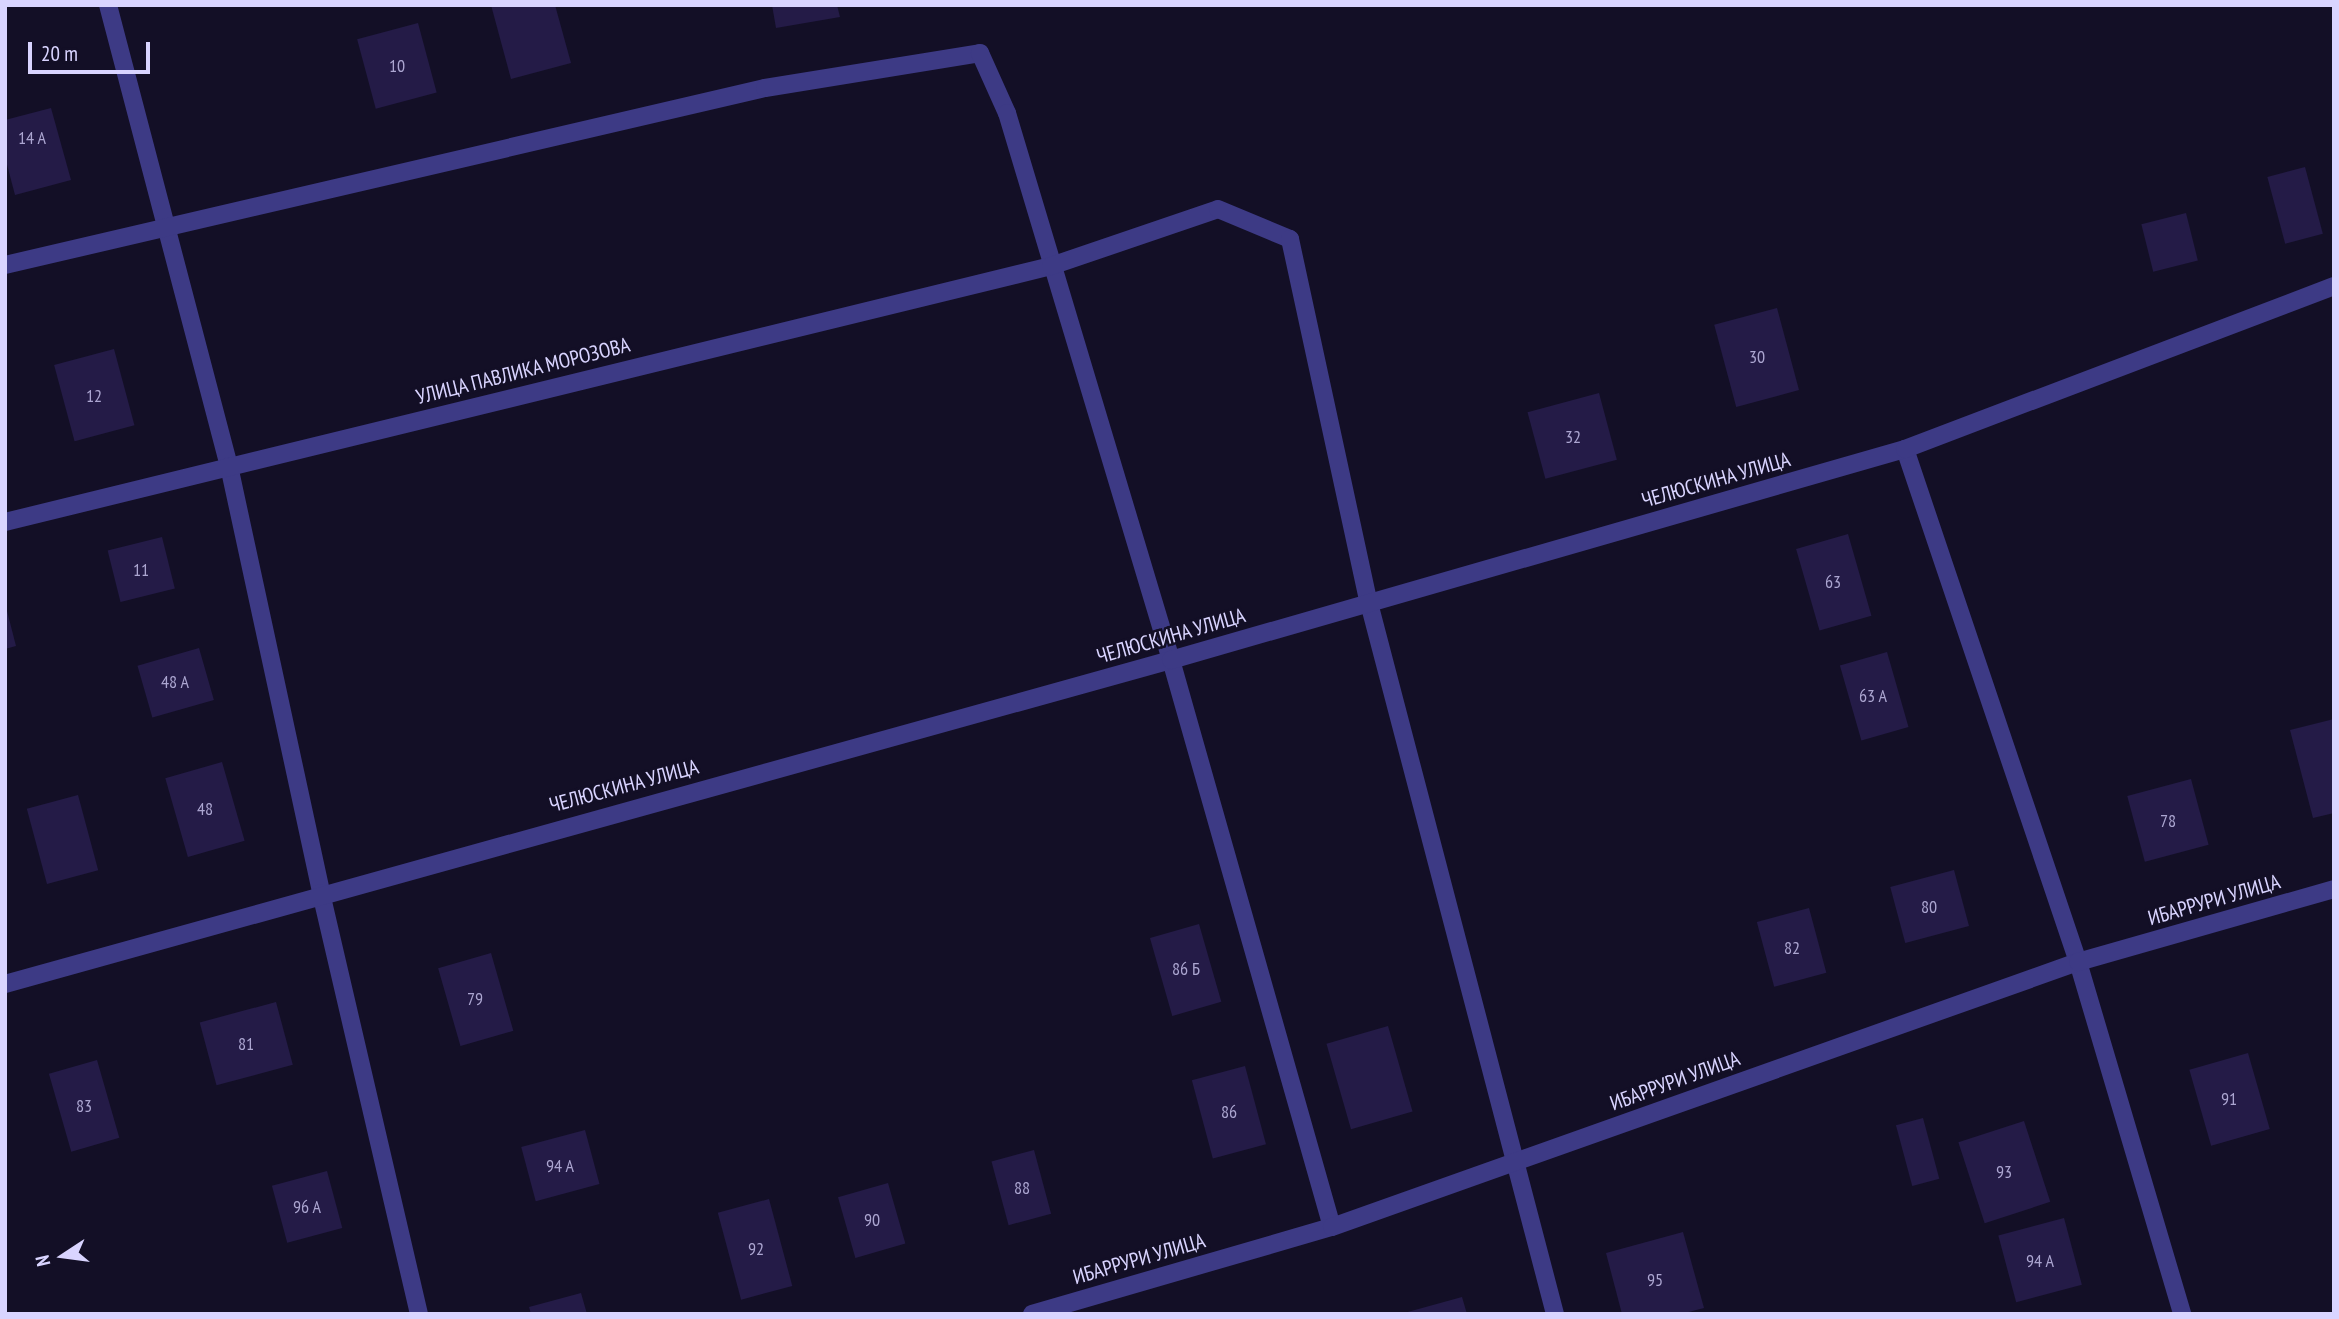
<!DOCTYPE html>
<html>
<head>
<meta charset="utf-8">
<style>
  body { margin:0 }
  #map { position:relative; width:2339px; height:1319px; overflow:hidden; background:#130f26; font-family:"PT Sans Narrow",sans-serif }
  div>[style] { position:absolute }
  .building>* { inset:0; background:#241b47; transform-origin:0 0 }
  .minor>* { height:18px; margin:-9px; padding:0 9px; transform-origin:9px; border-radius:9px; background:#3d3a85 }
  span { translate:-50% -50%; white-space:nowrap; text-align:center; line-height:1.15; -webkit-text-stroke:5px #130f26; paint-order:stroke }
  .number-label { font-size:18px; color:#aca6d1 }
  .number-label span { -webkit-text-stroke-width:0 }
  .street-label { font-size:21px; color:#d9d4ff }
  .frame { position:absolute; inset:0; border:7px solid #d9d4ff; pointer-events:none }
  .north { position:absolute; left:28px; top:1221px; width:70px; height:70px; -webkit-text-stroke:5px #130f26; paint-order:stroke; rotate:257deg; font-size:19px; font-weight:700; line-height:28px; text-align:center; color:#d9d4ff }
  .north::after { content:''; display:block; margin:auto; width:24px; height:32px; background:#d9d4ff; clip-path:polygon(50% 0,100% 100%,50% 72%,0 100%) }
  .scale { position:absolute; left:28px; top:42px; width:122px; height:32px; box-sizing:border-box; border:4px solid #d9d4ff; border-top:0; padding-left:9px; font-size:21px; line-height:24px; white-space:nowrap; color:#d9d4ff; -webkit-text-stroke:5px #130f26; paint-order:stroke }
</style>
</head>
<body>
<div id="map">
  <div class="building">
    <div style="clip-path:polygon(491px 5px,555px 5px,571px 63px,511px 79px)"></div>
    <div style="clip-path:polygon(772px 5px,837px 5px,840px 17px,776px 28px)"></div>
    <div style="left:418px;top:23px;width:72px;height:63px;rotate:75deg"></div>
    <div style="clip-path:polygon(51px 108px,71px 180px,15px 195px,5px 157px,5px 120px)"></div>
    <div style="left:2305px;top:167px;width:69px;height:39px;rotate:75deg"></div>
    <div style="left:2186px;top:213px;width:49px;height:46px;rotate:76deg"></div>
    <div style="left:1777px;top:308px;width:85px;height:65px;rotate:75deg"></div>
    <div style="left:114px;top:349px;width:79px;height:62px;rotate:75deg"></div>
    <div style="left:1599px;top:393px;width:69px;height:74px;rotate:75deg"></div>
    <div style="left:1848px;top:534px;width:85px;height:54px;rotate:74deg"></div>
    <div style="left:162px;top:537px;width:53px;height:56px;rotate:76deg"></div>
    <div style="clip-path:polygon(6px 607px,16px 646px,5px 649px,5px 608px)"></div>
    <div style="left:199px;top:648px;width:54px;height:64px;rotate:74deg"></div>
    <div style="left:1887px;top:652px;width:78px;height:49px;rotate:74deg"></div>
    <div style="clip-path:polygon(2334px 719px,2334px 813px,2313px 818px,2290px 730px)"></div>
    <div style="left:222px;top:762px;width:82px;height:59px;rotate:74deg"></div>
    <div style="left:2191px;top:779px;width:68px;height:66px;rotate:75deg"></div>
    <div style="left:78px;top:795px;width:78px;height:53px;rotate:75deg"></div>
    <div style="left:1954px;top:870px;width:58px;height:66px;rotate:75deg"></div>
    <div style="left:1809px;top:908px;width:67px;height:54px;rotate:75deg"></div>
    <div style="left:1199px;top:924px;width:81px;height:51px;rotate:74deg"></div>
    <div style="left:491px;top:953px;width:81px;height:55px;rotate:74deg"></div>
    <div style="left:276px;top:1002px;width:65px;height:79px;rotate:75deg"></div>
    <div style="left:1388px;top:1026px;width:89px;height:64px;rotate:74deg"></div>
    <div style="left:2248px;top:1053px;width:79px;height:61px;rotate:74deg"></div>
    <div style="left:97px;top:1060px;width:81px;height:50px;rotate:74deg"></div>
    <div style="left:1245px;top:1066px;width:81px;height:55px;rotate:75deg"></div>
    <div style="left:1923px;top:1118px;width:63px;height:28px;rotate:75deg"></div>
    <div style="left:2024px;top:1121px;width:85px;height:69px;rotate:72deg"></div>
    <div style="left:585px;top:1130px;width:56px;height:66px;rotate:75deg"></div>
    <div style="left:1034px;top:1150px;width:66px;height:44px;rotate:75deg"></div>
    <div style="left:327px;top:1171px;width:59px;height:57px;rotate:75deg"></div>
    <div style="left:888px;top:1183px;width:63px;height:52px;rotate:74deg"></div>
    <div style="left:769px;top:1199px;width:90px;height:53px;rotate:75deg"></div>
    <div style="left:2064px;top:1218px;width:69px;height:68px;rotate:75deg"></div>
    <div style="clip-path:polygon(1683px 1232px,1704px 1308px,1681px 1314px,1622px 1314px,1606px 1253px)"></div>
    <div style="clip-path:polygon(581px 1293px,587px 1314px,531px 1314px,529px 1307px)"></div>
    <div style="clip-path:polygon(1462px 1297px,1467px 1314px,1404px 1314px,1404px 1313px)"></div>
  </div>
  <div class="minor">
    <div style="left:108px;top:5px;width:477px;rotate:75.3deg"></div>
    <div style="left:229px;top:466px;width:437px;rotate:77.8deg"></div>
    <div style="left:321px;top:893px;width:432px;rotate:76.9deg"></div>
    <div style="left:5px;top:265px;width:780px;rotate:-13.11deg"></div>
    <div style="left:765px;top:88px;width:218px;rotate:-9.2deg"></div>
    <div style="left:980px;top:53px;width:66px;rotate:65.8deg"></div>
    <div style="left:1007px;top:113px;width:571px;rotate:73.31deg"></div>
    <div style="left:1171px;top:660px;width:589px;rotate:74.15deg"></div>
    <div style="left:1905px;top:449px;width:541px;rotate:71.36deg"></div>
    <div style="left:2078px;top:962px;width:367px;rotate:73.5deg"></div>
    <div style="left:5px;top:522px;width:1077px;rotate:-13.75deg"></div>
    <div style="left:1051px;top:266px;width:176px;rotate:-18.8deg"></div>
    <div style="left:1218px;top:209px;width:78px;rotate:22.6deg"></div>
    <div style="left:1290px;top:239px;width:372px;rotate:77.8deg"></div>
    <div style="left:1369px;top:603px;width:735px;rotate:75.34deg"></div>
    <div style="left:5px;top:984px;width:1210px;rotate:-15.53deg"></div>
    <div style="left:1171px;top:660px;width:764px;rotate:-16.04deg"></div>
    <div style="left:1905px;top:449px;width:459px;rotate:-20.8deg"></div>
    <div style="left:1032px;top:1314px;width:312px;rotate:-16.2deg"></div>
    <div style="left:1332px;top:1227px;width:792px;rotate:-19.56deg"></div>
    <div style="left:2078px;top:962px;width:266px;rotate:-15.9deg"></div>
  </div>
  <div class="number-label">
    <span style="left:397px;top:66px">10</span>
    <span style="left:32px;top:138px">14 А</span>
    <span style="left:1757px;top:357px">30</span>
    <span style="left:94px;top:396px">12</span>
    <span style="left:1573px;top:437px">32</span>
    <span style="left:141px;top:570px">11</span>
    <span style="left:1833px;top:582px">63</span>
    <span style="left:175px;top:682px">48 А</span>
    <span style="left:1873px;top:696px">63 А</span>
    <span style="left:205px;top:809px">48</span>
    <span style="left:2168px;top:821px">78</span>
    <span style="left:1929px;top:907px">80</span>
    <span style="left:1792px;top:948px">82</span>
    <span style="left:1186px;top:969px">86 Б</span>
    <span style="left:475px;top:999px">79</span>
    <span style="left:246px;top:1044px">81</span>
    <span style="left:2229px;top:1099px">91</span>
    <span style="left:84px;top:1106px">83</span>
    <span style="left:1229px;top:1112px">86</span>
    <span style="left:560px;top:1166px">94 А</span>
    <span style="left:2004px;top:1172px">93</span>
    <span style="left:1022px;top:1188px">88</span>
    <span style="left:307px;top:1207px">96 А</span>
    <span style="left:872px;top:1220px">90</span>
    <span style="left:756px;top:1249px">92</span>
    <span style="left:2040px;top:1261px">94 А</span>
    <span style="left:1655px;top:1280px">95</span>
  </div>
  <div class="street-label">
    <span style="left:523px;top:371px;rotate:-14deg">УЛИЦА ПАВЛИКА МОРОЗОВА</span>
    <span style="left:1716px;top:480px;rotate:-16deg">ЧЕЛЮСКИНА УЛИЦА</span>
    <span style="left:1171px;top:636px;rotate:-16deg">ЧЕЛЮСКИНА УЛИЦА</span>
    <span style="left:624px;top:786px;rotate:-15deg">ЧЕЛЮСКИНА УЛИЦА</span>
    <span style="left:2214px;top:900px;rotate:-16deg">ИБАРРУРИ УЛИЦА</span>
    <span style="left:1675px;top:1081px;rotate:-20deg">ИБАРРУРИ УЛИЦА</span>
    <span style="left:1139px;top:1259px;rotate:-16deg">ИБАРРУРИ УЛИЦА</span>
  </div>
  <div class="frame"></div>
  <div class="north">N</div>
  <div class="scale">20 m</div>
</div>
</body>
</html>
